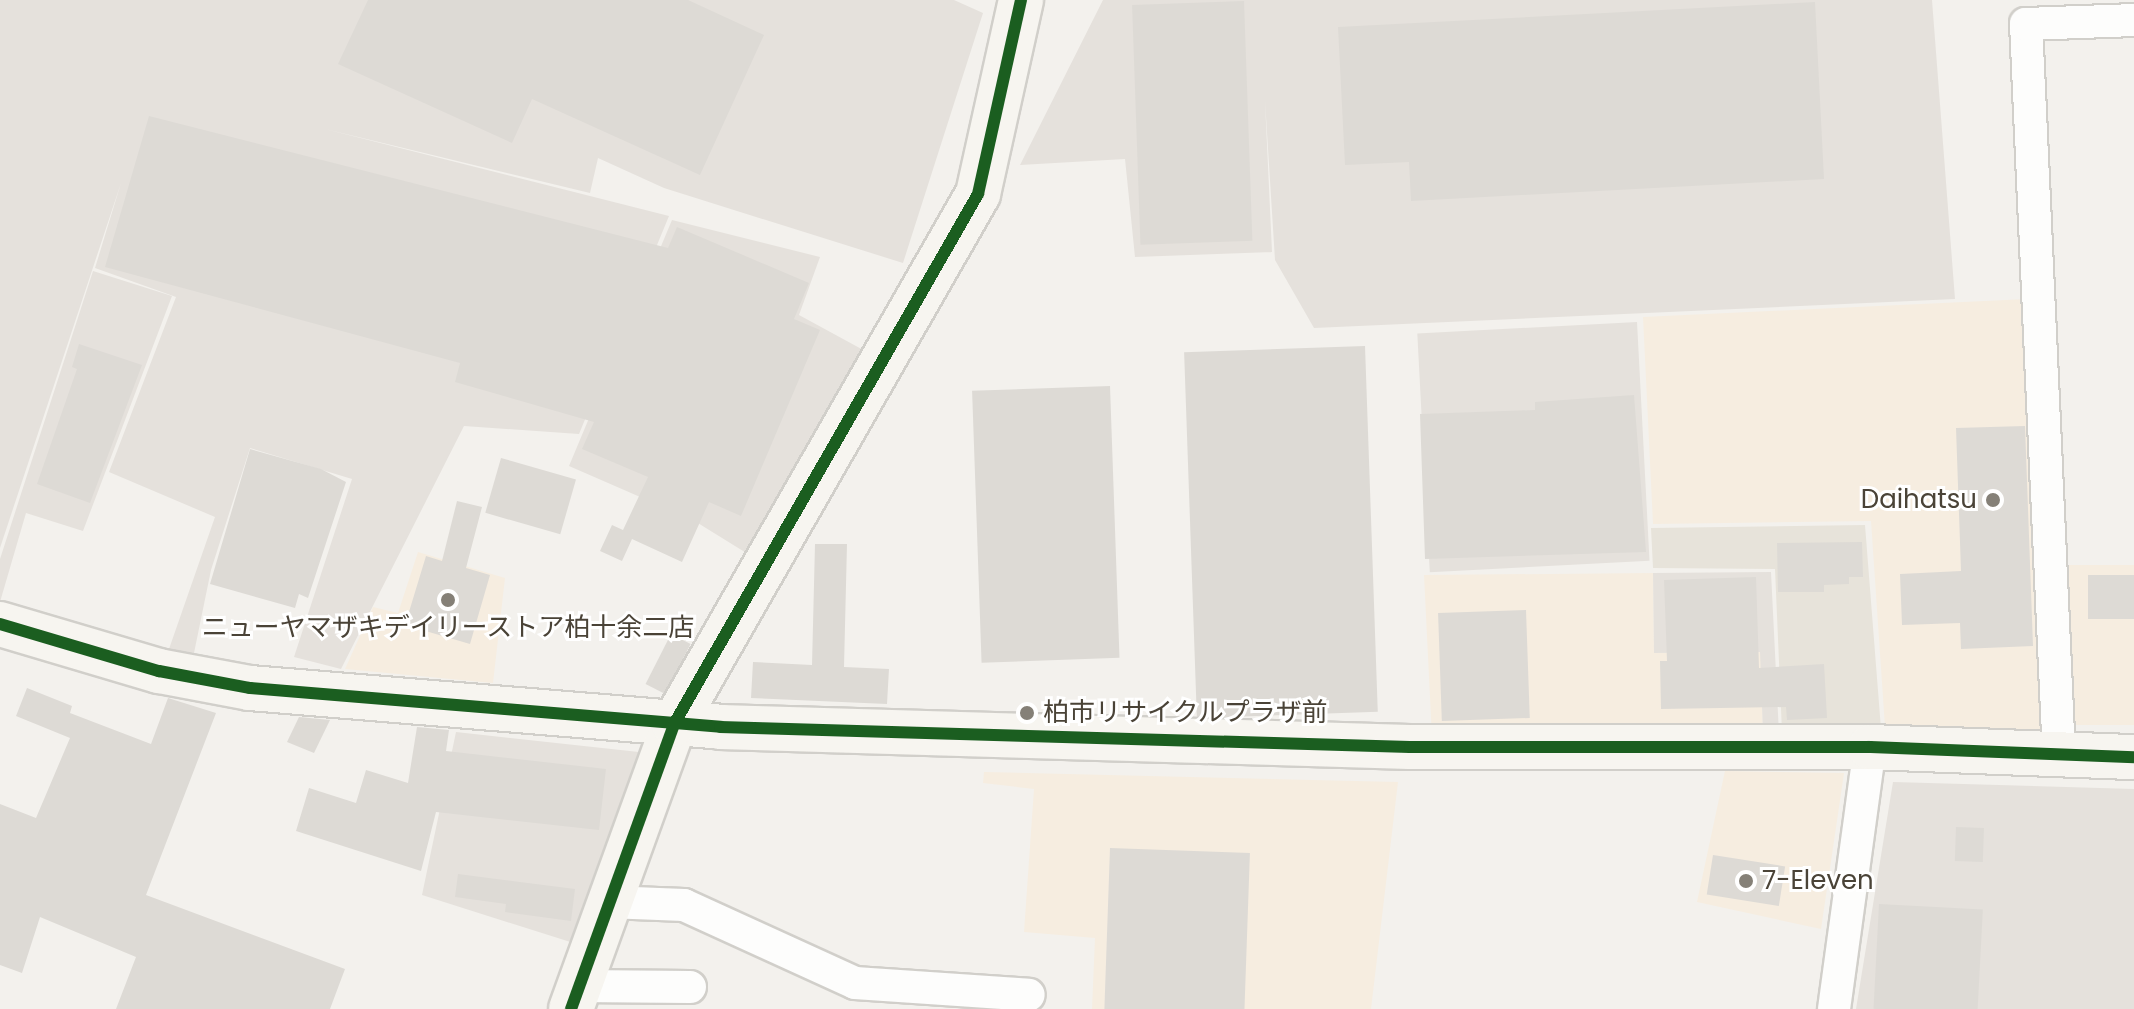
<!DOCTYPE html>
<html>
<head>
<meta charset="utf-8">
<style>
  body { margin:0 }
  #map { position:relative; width:2134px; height:1009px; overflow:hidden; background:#f3f1ed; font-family:Poppins,"Noto Sans JP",sans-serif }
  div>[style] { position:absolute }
  .residential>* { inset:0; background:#e7e3da }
  .commercial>* { inset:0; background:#f6ede0; transform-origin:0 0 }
  .industrial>* { inset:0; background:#e5e1dc; transform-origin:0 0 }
  .building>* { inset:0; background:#dddad5; transform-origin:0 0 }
  .roads { filter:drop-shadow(2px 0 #d1cfca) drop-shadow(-2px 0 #d1cfca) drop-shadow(0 2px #d1cfca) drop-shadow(0 -2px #d1cfca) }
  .street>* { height:32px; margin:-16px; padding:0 16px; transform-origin:16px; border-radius:16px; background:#fdfdfc }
  .secondary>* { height:44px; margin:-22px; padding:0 22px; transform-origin:22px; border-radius:22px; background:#f7f5f0 }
  .cycleway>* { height:12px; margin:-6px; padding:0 6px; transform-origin:6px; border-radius:6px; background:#1b5e20 }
  .dots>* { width:22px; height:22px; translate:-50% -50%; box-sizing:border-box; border:4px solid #fff; border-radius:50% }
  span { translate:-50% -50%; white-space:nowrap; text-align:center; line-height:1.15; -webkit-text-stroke:6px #fff; paint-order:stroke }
  .poi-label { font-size:26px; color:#4a4337 }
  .right { translate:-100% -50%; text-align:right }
  .left { translate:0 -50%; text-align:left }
</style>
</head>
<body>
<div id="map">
  <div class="residential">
    <div style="clip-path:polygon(1865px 525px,1881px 729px,1782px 732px,1775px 569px,1653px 568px,1651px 528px)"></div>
  </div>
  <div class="commercial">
    <div style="clip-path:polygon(2027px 299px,2050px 735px,1885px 727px,1871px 521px,1653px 524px,1643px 317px)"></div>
    <div style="clip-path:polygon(418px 552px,505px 578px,493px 683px,345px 669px,373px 607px,398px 613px)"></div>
    <div style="left:2134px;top:565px;width:160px;height:72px;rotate:90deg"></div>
    <div style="clip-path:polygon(1653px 573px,1654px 653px,1761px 652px,1763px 733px,1432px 738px,1424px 575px)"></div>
    <div style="clip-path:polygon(1725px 771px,1844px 773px,1821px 929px,1697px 902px)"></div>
    <div style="clip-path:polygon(984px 772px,1398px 782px,1371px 1009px,1092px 1009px,1095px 938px,1024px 932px,1034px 789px,983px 783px)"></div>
  </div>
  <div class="industrial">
    <div style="clip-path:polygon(0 0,954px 0,983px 13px,903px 263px,664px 188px,598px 158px,590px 193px,325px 129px,669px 216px,579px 434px,464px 426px,341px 669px,294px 657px,352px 479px,250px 448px,211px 570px,194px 653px,169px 649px,215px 517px,109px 472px,176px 297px,95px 268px,121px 183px,0 548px)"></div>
    <div style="clip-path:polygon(1103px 0,1932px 0,1955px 299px,1314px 328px,1275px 260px,1265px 101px,1272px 252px,1135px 257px,1125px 159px,1020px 165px)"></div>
    <div style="clip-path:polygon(672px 220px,820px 257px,799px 315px,867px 352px,756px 559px,693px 520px,569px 466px)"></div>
    <div style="clip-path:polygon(93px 271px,172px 296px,83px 531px,26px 513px,0 602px,0 559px)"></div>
    <div style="left:1637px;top:322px;width:239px;height:220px;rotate:87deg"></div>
    <div style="clip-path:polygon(1771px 572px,1779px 734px,1763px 733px,1760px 652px,1654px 653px,1653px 573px)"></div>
    <div style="clip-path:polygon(456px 732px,648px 753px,583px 946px,422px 895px)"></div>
    <div style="clip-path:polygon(1893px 782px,2134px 789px,2134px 1009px,1856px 1009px)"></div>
  </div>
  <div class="building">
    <div style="clip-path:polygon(368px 0,688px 0,764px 35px,700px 175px,532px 99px,512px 143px,338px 64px)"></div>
    <div style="left:1244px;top:1px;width:240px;height:112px;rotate:88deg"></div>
    <div style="clip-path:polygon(1815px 2px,1824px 179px,1411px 201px,1409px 162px,1345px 165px,1338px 27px)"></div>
    <div style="clip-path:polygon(149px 116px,668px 248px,677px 227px,809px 283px,794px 319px,820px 330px,741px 516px,709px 502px,682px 562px,632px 539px,622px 561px,600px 551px,612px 525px,623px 530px,648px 477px,582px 449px,594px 422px,455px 382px,460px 363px,105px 267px)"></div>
    <div style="clip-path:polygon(79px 344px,142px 365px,90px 503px,37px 484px,77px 369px,72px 367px)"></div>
    <div style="left:1365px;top:346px;width:366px;height:181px;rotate:88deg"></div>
    <div style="left:1110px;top:386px;width:272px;height:138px;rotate:88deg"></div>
    <div style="clip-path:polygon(1634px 395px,1646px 552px,1425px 559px,1420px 414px,1535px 410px,1535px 402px)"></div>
    <div style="clip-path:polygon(2025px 426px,2033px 646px,1961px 649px,1960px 623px,1902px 625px,1900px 574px,1961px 571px,1956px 428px)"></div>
    <div style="clip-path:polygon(250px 449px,321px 469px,346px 482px,308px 598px,299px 594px,295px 608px,210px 584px)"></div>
    <div style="left:501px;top:458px;width:78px;height:57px;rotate:16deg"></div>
    <div style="clip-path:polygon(457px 501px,482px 507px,466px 568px,490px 575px,470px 644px,405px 625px,426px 556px,442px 561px)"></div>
    <div style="clip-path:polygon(1862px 542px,1863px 577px,1849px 577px,1849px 584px,1824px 585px,1824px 592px,1778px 592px,1777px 543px)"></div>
    <div style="clip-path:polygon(815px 544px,847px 544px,844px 667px,889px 669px,887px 704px,751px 698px,753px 662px,812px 665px)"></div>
    <div style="left:2088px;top:575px;width:46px;height:44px"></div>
    <div style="clip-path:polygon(1756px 577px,1759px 668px,1824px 664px,1827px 718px,1787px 720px,1786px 707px,1661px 709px,1660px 661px,1667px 661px,1664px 580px)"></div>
    <div style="left:1526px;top:610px;width:108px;height:88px;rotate:88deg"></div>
    <div style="left:671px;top:634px;width:22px;height:56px;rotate:27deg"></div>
    <div style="clip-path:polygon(27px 688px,72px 706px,70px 713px,151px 744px,168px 698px,216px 713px,146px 895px,345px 969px,330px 1009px,116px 1009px,136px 957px,40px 917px,22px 973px,0 965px,0 804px,36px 818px,70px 738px,16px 716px)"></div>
    <div style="clip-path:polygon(299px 717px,330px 720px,314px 753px,287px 742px)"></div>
    <div style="clip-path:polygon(417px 727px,449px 730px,446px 751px,606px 769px,599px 830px,436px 812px,421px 871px,296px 831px,309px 788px,356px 803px,366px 770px,408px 783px)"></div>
    <div style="left:1956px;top:827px;width:28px;height:34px;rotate:2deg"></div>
    <div style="left:1110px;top:848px;width:140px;height:161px;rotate:2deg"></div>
    <div style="left:1713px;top:855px;width:73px;height:40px;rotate:9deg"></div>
    <div style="clip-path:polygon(458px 874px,575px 889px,571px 921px,505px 912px,506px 904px,455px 897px)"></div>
    <div style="left:1879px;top:904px;width:104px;height:105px;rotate:3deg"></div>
  </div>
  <div class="roads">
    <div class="street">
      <div style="left:2059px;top:756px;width:733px;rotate:-92.58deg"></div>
      <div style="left:2026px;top:24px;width:108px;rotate:-2.1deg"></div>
      <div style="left:608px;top:902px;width:76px;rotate:2.3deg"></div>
      <div style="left:684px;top:905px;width:188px;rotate:24.5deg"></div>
      <div style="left:855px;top:983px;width:174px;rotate:3.9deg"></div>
      <div style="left:579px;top:986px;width:111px;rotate:0.5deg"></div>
      <div style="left:1834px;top:1009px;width:264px;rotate:-82.2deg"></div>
    </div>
    <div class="secondary">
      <div style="left:0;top:624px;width:166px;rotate:16.5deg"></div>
      <div style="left:159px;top:671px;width:93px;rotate:10.6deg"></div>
      <div style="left:250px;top:688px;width:472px;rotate:4.7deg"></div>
      <div style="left:720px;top:727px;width:690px;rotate:1.66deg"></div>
      <div style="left:1410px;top:747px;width:460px"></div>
      <div style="left:1870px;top:747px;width:264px;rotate:2.2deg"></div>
      <div style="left:571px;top:1009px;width:303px;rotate:-70.1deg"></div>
      <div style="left:674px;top:724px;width:611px;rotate:-60.16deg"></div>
      <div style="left:978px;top:194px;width:199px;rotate:-77.5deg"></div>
    </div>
  </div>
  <div class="cycleway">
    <div style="left:0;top:624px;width:166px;rotate:16.5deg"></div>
    <div style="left:159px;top:671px;width:93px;rotate:10.6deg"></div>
    <div style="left:250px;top:688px;width:472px;rotate:4.7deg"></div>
    <div style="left:720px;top:727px;width:690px;rotate:1.66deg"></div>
    <div style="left:1410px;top:747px;width:460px"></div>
    <div style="left:1870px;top:747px;width:264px;rotate:2.2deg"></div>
    <div style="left:571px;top:1009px;width:303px;rotate:-70.1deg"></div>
    <div style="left:674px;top:724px;width:611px;rotate:-60.16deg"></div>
    <div style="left:978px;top:194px;width:199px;rotate:-77.5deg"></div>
  </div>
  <div class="dots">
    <div style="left:1993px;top:500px;background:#858077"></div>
    <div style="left:448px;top:600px;background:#858077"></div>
    <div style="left:1027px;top:713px;background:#858077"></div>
    <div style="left:1746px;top:881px;background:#858077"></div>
  </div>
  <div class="poi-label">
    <span class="right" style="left:1977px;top:500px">Daihatsu</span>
    <span style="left:448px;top:628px">ニューヤマザキデイリーストア柏十余二店</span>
    <span class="left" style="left:1043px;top:713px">柏市リサイクルプラザ前</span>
    <span class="left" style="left:1762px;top:881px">7-Eleven</span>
  </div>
</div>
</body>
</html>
